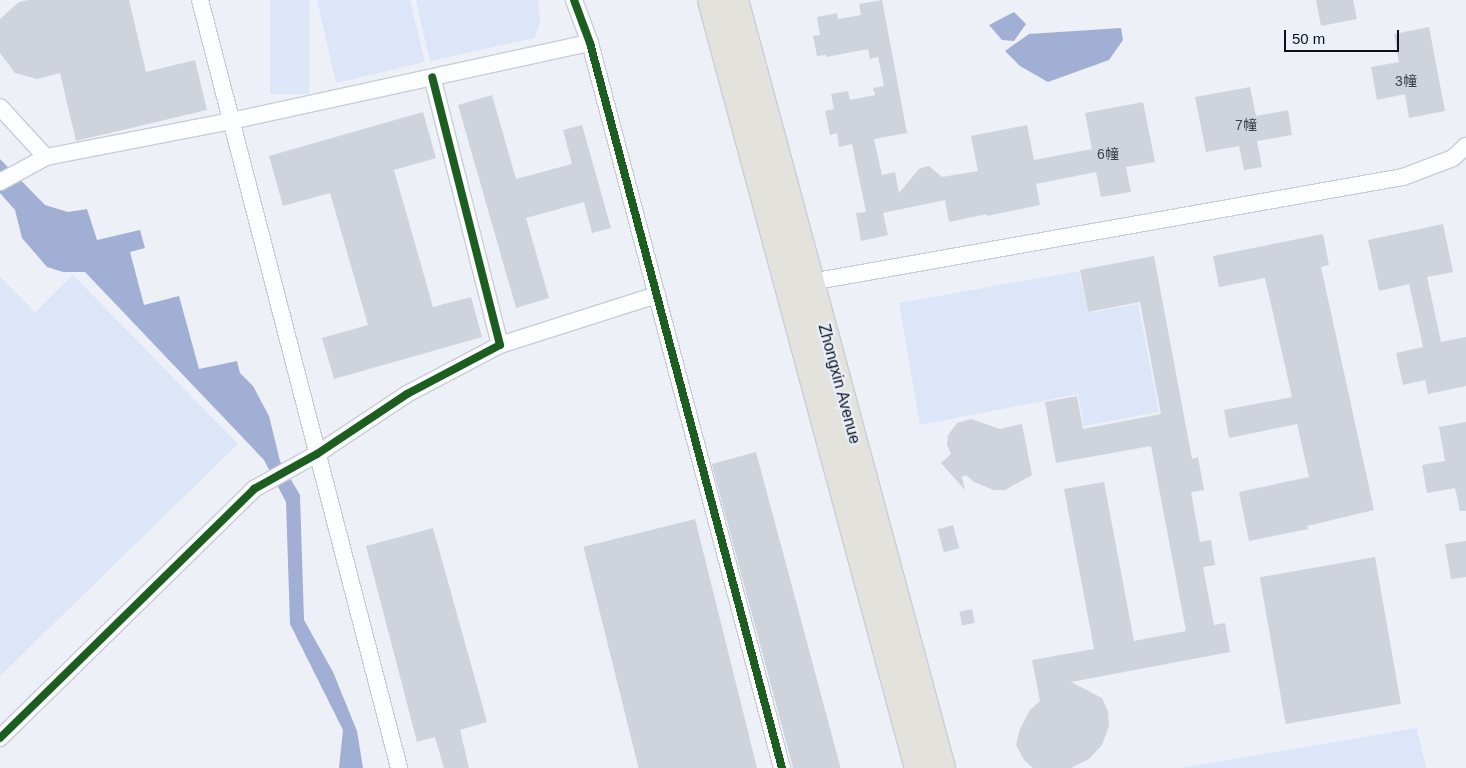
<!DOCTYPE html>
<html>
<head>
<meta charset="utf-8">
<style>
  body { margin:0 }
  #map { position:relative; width:1466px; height:768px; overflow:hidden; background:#edf0f7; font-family:Helvetica,"Noto Sans SC",sans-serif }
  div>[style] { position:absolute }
  .green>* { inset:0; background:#dde5f8; transform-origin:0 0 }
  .water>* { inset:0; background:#a0afd3 }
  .building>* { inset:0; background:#cfd3dc; transform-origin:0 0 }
  .roads { filter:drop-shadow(1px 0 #c9cdd6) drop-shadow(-1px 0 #c9cdd6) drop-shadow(0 1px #c9cdd6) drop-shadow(0 -1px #c9cdd6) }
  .minor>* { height:16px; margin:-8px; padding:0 8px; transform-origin:8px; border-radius:8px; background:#fcfdfe }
  .primary>* { height:26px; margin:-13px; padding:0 13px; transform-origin:13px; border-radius:13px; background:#e4e2dc }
  .cycleway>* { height:8px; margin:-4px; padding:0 4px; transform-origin:4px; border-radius:4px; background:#1b5e20 }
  span { translate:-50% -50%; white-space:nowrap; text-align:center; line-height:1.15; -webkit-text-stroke:4.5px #e9effb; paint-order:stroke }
  .number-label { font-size:14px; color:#3d414a }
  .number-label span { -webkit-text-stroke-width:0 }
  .street-label { font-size:16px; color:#0c101a }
  .scale { position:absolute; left:1284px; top:30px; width:115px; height:22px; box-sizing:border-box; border:2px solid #0c101a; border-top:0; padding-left:6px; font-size:15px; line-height:18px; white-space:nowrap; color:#0c101a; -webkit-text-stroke:4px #e9effb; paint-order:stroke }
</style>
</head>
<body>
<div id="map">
  <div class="green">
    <div style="left:270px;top:0;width:39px;height:94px"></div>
    <div style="clip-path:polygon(317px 0,410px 0,425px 62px,336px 83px)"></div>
    <div style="clip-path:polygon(416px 0,538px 0,540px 23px,534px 38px,430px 61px)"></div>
    <div style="clip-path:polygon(1079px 271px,1088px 313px,1138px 304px,1159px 412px,1084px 426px,1078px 394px,920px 425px,899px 303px)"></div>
    <div style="clip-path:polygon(73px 275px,238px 444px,0 676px,0 277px,35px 312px)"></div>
    <div style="clip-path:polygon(1417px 728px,1426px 768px,1180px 768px)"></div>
  </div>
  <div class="water">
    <div style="clip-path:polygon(1014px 12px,1026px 24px,1014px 41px,1002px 40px,989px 25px)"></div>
    <div style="clip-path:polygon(1121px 28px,1123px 40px,1109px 60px,1048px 82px,1020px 66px,1005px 51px,1029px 34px)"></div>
    <div style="clip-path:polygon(0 159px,45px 205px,68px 212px,87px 209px,97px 240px,140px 230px,145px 248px,130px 252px,144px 305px,179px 296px,199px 369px,237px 361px,240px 373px,253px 386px,269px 416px,280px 461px,300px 495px,304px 620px,333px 672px,357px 731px,363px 768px,339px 768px,343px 730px,290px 624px,286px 502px,264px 460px,85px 272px,63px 272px,47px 267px,22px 238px,15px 210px,0 193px)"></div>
  </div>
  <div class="building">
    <div style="clip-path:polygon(28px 0,129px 0,146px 72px,195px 60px,207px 110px,76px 141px,60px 73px,37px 79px,15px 73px,0 53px,0 19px,19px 2px)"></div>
    <div style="clip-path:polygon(882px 0,907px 133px,874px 139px,882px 175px,895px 172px,899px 193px,919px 169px,925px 167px,929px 166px,942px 177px,978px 171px,971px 136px,1027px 125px,1034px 160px,1092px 149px,1085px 113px,1143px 102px,1155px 162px,1126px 167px,1131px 192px,1101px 197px,1096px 172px,1036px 184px,1040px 205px,987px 216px,987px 214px,949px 222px,945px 200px,883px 213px,888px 235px,861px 241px,856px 213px,866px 212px,852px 144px,839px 147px,837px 133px,830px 135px,825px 111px,834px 109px,831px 94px,848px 91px,850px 100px,875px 95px,873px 88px,884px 86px,878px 57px,870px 59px,868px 49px,826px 57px,826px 55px,817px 56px,813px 36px,820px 35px,817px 17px,837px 13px,838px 19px,861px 15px,859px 4px)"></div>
    <div style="clip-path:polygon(1316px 0,1353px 0,1357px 19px,1321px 26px)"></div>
    <div style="clip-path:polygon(1429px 27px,1445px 111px,1409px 118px,1405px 94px,1377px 100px,1371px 67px,1399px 62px,1394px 34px)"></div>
    <div style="clip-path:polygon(1250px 87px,1256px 116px,1288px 110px,1292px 135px,1257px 141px,1262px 167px,1244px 170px,1239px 146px,1206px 152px,1195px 97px)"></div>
    <div style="clip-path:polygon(492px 95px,516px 179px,572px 164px,563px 130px,582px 125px,611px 228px,592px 233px,584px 202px,526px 218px,549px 298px,516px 308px,458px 105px)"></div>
    <div style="clip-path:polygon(423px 112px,436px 158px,394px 170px,433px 307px,471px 297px,482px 337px,334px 379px,322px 338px,368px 325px,330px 193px,283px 206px,269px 156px)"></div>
    <div style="clip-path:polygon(1443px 224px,1453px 272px,1427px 277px,1441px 342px,1466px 337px,1466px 386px,1428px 394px,1425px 380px,1403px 385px,1396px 353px,1423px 347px,1409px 284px,1379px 291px,1368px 240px)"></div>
    <div style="clip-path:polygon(1323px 234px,1329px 265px,1321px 267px,1374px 510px,1307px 526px,1308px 529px,1249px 541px,1239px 492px,1309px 477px,1297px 424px,1229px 438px,1224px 410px,1292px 397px,1265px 278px,1219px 287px,1213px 256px)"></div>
    <div style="clip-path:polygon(1154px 256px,1192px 459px,1198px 457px,1204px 490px,1191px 492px,1200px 542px,1211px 540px,1215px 565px,1203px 567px,1214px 625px,1225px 623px,1230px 652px,1071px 682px,1102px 698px,1108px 711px,1109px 726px,1102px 745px,1089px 759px,1071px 768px,1033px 768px,1024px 760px,1016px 745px,1020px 729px,1030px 710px,1040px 701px,1032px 660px,1094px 649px,1064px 489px,1104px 482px,1134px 641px,1186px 631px,1151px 446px,1056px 463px,1045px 402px,1077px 396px,1083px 429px,1161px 414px,1140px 302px,1088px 312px,1080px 270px)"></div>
    <div style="clip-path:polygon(971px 419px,1000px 429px,1022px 424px,1032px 475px,1005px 490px,994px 490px,974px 482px,966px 475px,962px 477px,965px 490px,941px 463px,951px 454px,947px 445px,948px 435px,957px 423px)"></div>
    <div style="clip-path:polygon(1466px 422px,1466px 511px,1460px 511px,1455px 488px,1427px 493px,1422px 465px,1445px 461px,1439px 427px)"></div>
    <div style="left:756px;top:452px;width:328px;height:46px;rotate:75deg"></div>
    <div style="left:695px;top:519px;width:257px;height:115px;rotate:76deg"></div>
    <div style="left:953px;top:525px;width:24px;height:16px;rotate:75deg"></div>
    <div style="clip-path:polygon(433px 528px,487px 722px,460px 730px,469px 768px,444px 768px,435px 737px,417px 742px,366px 546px)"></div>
    <div style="clip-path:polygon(1466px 541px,1466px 577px,1451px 579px,1445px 544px)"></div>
    <div style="left:1375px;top:557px;width:149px;height:117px;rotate:80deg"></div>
    <div style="left:972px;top:609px;width:14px;height:13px;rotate:78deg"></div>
  </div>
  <div class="roads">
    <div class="minor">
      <div style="left:200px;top:0;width:793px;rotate:75.47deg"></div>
      <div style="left:574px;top:0;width:46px;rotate:69.6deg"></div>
      <div style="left:590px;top:43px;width:750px;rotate:75.17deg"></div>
      <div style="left:0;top:107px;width:68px;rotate:47.4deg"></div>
      <div style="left:0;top:182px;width:52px;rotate:-28.5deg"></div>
      <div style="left:46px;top:157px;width:188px;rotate:-11deg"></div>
      <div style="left:231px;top:121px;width:367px;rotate:-12.3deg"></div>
      <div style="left:811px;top:282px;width:601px;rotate:-10.06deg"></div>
      <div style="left:1403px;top:177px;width:53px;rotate:-20.8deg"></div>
      <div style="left:1453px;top:158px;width:18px;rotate:-43deg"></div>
      <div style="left:500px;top:345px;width:165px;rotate:-17.7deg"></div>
      <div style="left:0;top:738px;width:356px;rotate:-44.4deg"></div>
      <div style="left:254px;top:489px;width:72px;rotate:-29.1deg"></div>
      <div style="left:317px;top:454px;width:108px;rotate:-33.7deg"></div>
      <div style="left:407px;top:394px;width:105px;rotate:-27.8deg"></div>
      <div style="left:500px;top:345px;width:276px;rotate:-104.2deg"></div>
    </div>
    <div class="primary">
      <div style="left:711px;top:0;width:795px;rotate:74.92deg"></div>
      <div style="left:735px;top:0;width:795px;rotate:74.92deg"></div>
    </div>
  </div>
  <div class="cycleway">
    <div style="left:574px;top:0;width:46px;rotate:69.6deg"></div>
    <div style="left:590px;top:43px;width:750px;rotate:75.17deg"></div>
    <div style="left:0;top:738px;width:356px;rotate:-44.4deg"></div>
    <div style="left:254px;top:489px;width:72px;rotate:-29.1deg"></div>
    <div style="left:317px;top:454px;width:108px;rotate:-33.7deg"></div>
    <div style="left:407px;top:394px;width:105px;rotate:-27.8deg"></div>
    <div style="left:500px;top:345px;width:276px;rotate:-104.2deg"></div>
  </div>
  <div class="number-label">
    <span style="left:1406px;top:81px">3幢</span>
    <span style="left:1246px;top:125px">7幢</span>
    <span style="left:1108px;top:154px">6幢</span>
  </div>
  <div class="street-label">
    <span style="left:839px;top:384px;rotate:75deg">Zhongxin Avenue</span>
  </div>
  <div class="scale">50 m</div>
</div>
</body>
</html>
